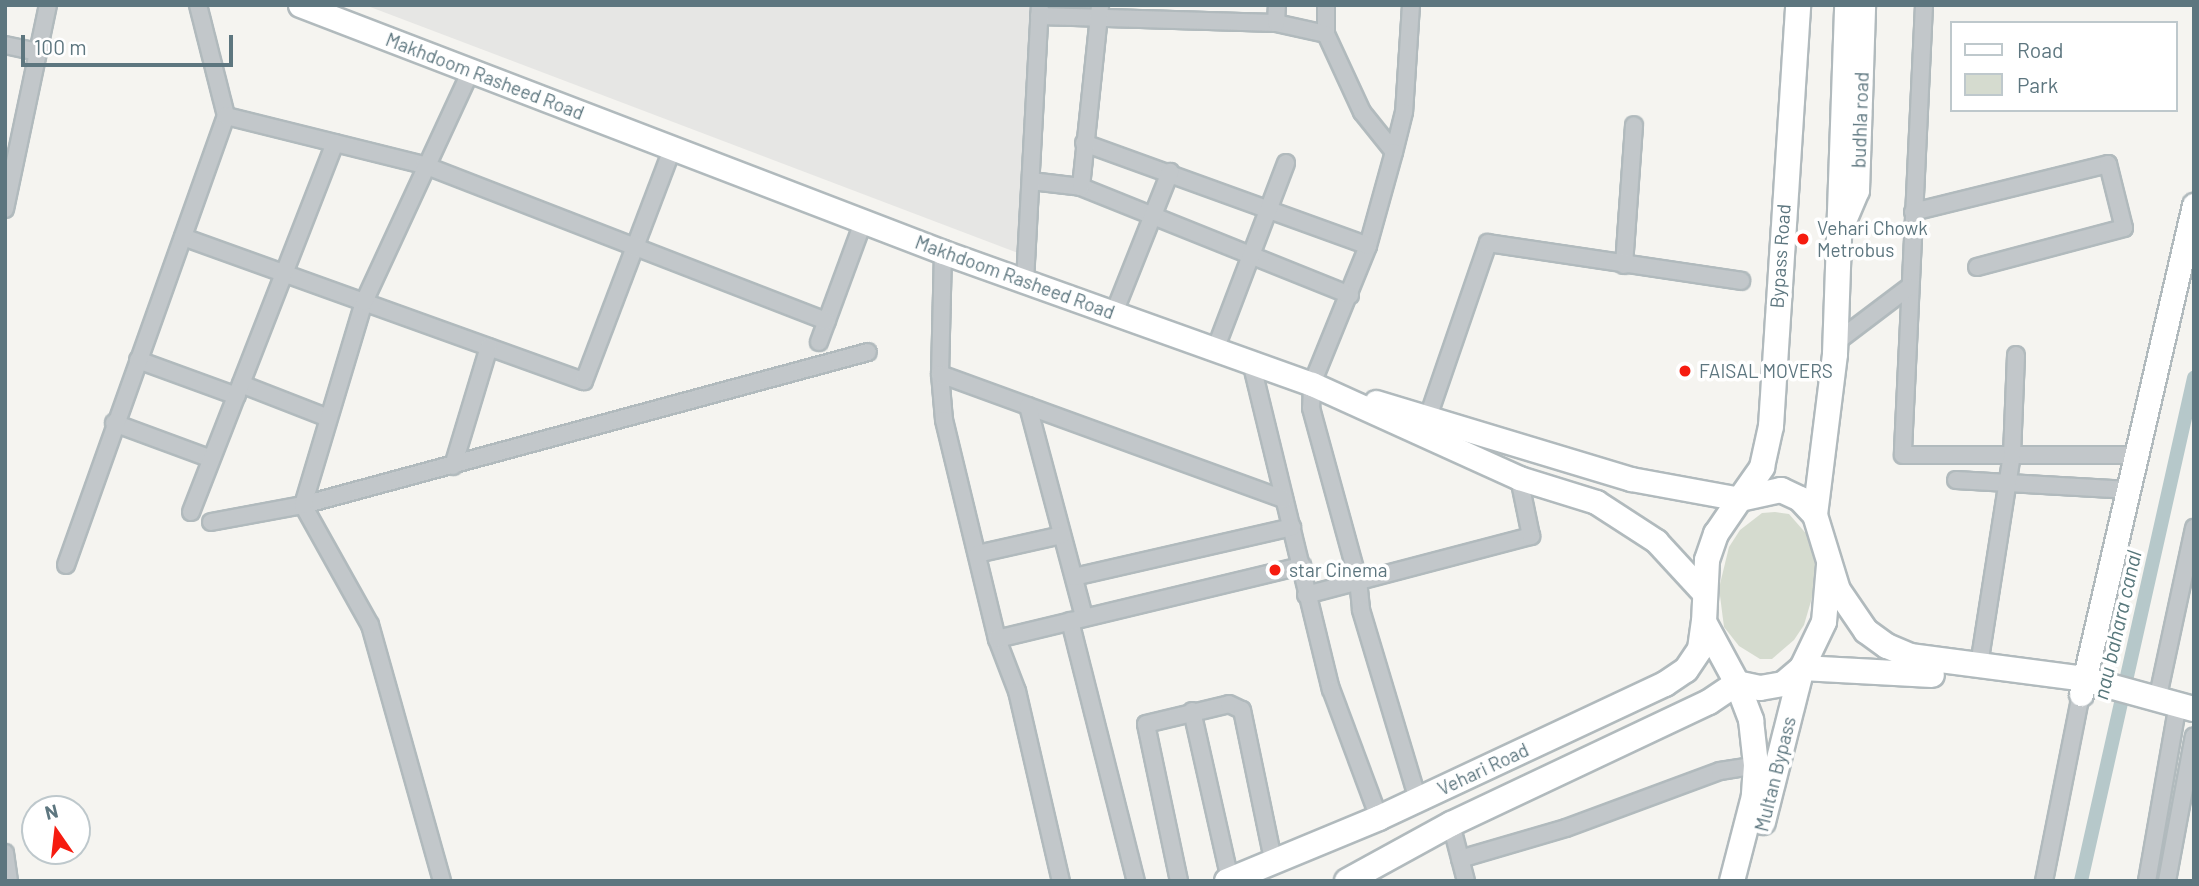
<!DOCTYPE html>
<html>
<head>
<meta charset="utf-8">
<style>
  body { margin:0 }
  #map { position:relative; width:2199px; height:886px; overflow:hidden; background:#f5f4f0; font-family:Barlow,sans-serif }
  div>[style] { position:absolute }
  .built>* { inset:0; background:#e6e6e4 }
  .green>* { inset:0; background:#d5dbcf }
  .canal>* { height:14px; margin:-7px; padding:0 7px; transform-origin:7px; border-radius:7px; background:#b6c8ca }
  .roads { filter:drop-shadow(2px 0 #b1babd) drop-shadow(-2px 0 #b1babd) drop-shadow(0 2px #b1babd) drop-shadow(0 -2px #b1babd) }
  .street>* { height:16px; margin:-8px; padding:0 8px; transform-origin:8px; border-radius:8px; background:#c2c7ca }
  .secondary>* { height:23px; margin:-11.5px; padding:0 11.5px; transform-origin:11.5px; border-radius:11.5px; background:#fff }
  .primary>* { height:24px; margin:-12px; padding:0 12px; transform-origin:12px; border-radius:12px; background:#fff }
  .dots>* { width:19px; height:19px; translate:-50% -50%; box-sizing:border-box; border:4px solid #fff; border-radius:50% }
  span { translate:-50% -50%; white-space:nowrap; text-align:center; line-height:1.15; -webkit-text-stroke:7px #fff; paint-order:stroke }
  .street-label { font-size:19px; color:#5d767f }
  .poi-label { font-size:19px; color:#5d767f }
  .left { translate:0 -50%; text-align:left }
  .water-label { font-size:21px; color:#58787c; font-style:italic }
  .frame { position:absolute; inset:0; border:7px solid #5d767f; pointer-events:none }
  .legend { position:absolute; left:1950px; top:21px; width:228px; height:91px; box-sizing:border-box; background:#fff; border:2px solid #bec8cc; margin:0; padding:9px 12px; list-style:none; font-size:21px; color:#5d767f }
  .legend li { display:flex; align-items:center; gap:14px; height:35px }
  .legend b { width:35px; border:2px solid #bec8cc }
  .north { position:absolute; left:21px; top:795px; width:70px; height:70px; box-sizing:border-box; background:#fff; border:2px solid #bec8cc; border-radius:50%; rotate:346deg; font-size:19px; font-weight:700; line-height:28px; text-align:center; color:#5d767f }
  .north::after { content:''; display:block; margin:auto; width:24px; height:32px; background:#f61c10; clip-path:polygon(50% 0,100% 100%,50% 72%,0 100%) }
  .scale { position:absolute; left:21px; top:35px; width:212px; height:32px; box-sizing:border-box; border:4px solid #5d767f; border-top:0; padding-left:9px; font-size:21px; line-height:24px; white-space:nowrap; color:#5d767f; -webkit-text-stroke:5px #fff; paint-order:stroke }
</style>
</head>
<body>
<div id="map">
  <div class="built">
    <div style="clip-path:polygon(365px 5px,1035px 5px,1018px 253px)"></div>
  </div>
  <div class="green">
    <div style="clip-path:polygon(1775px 512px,1789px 514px,1810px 538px,1815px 551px,1816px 584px,1804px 625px,1794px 640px,1772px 659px,1760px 659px,1739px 646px,1724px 627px,1719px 588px,1729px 547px,1740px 530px,1762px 513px)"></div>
  </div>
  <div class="canal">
    <div style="left:2081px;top:881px;width:516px;rotate:-77.34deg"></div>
  </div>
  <div class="roads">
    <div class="street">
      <div style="left:198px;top:5px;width:114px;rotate:75.8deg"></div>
      <div style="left:1326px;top:5px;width:29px;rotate:90deg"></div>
      <div style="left:1326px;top:34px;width:86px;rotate:65.2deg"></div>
      <div style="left:1362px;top:112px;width:51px;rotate:51.3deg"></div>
      <div style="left:1411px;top:5px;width:107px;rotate:93.7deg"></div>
      <div style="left:1404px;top:112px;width:41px;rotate:104deg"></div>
      <div style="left:1394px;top:152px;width:98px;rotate:105.5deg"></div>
      <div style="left:1368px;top:246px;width:149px;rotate:112.1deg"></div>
      <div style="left:1312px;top:384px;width:24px;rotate:92deg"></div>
      <div style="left:1311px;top:408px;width:178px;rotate:74.7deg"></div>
      <div style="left:1358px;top:580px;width:30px;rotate:84deg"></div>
      <div style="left:1361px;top:610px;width:198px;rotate:73.3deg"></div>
      <div style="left:1924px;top:5px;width:450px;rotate:92.7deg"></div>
      <div style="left:1903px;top:455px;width:235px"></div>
      <div style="left:1039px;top:16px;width:237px;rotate:1.7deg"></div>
      <div style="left:1276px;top:23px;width:51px;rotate:12.4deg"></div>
      <div style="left:1276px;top:23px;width:18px;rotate:-87deg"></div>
      <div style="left:5px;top:45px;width:34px;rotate:12deg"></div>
      <div style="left:1084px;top:143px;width:302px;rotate:19.9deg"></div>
      <div style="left:1031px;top:181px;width:50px;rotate:6.8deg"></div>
      <div style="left:1081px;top:187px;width:290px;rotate:21.9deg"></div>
      <div style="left:1081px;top:187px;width:183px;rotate:-84deg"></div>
      <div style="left:5px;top:209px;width:208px;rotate:-78.1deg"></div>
      <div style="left:1913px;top:212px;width:201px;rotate:-13.8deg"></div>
      <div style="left:2108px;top:164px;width:66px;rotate:76deg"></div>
      <div style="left:2124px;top:228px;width:152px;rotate:165.1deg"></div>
      <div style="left:183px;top:237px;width:426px;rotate:19.8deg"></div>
      <div style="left:584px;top:381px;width:250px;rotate:-69.2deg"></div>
      <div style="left:943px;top:252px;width:122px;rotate:91.4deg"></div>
      <div style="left:940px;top:374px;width:46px;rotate:85deg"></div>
      <div style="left:944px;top:420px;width:225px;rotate:76.4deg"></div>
      <div style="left:997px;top:639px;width:56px;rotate:69deg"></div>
      <div style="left:1017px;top:691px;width:195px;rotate:77deg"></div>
      <div style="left:1624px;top:265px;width:140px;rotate:-85.9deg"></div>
      <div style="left:1025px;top:281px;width:273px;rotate:-86.9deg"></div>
      <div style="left:1114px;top:313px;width:152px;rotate:-68.3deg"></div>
      <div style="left:819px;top:342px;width:130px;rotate:-69.8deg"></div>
      <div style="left:1835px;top:343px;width:93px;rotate:-37.1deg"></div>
      <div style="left:1215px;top:350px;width:200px;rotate:-69.2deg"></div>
      <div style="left:138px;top:360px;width:105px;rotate:20deg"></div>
      <div style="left:1251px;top:362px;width:337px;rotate:76.3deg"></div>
      <div style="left:1331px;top:689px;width:138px;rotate:69.6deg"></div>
      <div style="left:940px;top:374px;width:366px;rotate:20deg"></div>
      <div style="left:241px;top:384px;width:93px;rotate:21.3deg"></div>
      <div style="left:1028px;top:406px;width:218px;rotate:75.1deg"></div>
      <div style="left:1428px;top:417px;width:184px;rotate:-71deg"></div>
      <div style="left:1488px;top:243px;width:256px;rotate:8.5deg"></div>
      <div style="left:114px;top:423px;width:101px;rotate:20.2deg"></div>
      <div style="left:453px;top:466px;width:124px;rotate:-73.2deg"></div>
      <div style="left:1956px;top:480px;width:174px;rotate:3.3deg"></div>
      <div style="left:191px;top:512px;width:396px;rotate:-68.7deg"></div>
      <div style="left:211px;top:522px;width:94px;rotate:-10.5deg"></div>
      <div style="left:303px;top:505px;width:585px;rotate:-15.15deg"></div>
      <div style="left:977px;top:554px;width:87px;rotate:-12.6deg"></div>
      <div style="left:66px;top:565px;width:477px;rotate:-70.4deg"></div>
      <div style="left:226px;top:116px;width:204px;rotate:13.9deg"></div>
      <div style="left:424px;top:165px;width:432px;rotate:21.2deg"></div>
      <div style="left:1074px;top:577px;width:224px;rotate:-12.9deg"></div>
      <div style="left:1306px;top:595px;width:233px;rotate:-14.7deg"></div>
      <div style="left:1531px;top:536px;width:59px;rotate:-101.7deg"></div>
      <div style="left:1070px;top:621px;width:268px;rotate:75.8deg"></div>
      <div style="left:997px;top:639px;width:314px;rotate:-13.5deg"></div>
      <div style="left:1979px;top:665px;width:213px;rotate:-81.1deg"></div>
      <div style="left:2012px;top:455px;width:100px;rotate:-87.7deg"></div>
      <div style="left:2158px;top:696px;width:172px;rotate:-77.9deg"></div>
      <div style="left:1192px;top:711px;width:173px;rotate:77.3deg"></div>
      <div style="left:1451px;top:824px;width:59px;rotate:75.3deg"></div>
      <div style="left:5px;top:853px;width:28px;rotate:82deg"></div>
      <div style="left:1460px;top:859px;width:110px;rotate:-16.3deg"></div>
      <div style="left:1566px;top:828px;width:164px;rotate:-20.3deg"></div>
      <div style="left:1720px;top:771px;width:36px;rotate:-9deg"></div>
      <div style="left:442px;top:881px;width:266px;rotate:-105.7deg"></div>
      <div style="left:370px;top:625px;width:137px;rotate:-119.2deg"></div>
      <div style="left:303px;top:505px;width:212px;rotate:-73.3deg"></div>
      <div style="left:364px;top:302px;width:255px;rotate:-65.2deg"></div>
      <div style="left:1179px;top:881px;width:160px;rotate:-101.9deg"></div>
      <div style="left:1146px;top:724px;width:85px;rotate:-13.5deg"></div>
      <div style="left:1229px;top:704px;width:14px;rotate:25deg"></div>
      <div style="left:1242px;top:710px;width:158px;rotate:78.3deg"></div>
      <div style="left:2044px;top:881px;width:191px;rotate:-78.8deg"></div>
      <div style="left:2147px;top:881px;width:181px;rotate:-80.1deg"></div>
      <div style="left:2167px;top:881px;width:147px;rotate:-79.5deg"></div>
    </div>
    <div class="secondary">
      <div style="left:300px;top:5px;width:689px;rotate:21.01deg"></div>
      <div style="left:943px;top:252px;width:392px;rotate:19.7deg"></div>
      <div style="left:1312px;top:384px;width:227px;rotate:24.4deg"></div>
      <div style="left:1519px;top:478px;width:81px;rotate:17.3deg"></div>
      <div style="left:1596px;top:502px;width:72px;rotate:33deg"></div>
      <div style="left:1656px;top:541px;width:69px;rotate:47.3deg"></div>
      <div style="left:1840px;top:230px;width:43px;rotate:-67deg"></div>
      <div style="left:1857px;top:190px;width:185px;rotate:-88.1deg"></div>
      <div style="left:1376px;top:402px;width:266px;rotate:16.8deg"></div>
      <div style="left:1631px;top:479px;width:111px;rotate:10.4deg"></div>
      <div style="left:2081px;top:694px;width:502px;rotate:-76.99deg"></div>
    </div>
    <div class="primary">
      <div style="left:1740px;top:499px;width:39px;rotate:-55deg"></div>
      <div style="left:1762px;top:467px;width:42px;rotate:-77.6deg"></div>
      <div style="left:1771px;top:426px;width:422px;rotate:-86.3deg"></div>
      <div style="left:1815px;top:515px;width:162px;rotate:-82.9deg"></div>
      <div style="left:1835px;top:354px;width:349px;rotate:-88deg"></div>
      <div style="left:1829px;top:565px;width:57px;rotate:95deg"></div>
      <div style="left:1824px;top:622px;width:51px;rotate:115.6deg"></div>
      <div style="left:1802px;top:668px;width:25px;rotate:140deg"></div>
      <div style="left:1783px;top:684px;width:23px;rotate:170deg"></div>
      <div style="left:1760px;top:688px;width:24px;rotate:-168deg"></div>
      <div style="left:1737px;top:683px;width:69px;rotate:-118.4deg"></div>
      <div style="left:1704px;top:622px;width:62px;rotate:-87.2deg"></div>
      <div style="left:1707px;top:560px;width:28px;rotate:-71deg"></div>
      <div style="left:1716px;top:534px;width:42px;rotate:-55.6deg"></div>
      <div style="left:1740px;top:499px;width:42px;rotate:-12.4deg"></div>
      <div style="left:1781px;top:490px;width:21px;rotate:25deg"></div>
      <div style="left:1800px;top:499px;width:22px;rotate:47deg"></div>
      <div style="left:1815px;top:515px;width:78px;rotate:73deg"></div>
      <div style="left:1838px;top:590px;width:50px;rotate:55.7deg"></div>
      <div style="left:1866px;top:631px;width:26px;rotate:36deg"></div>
      <div style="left:1887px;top:646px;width:25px;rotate:23deg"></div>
      <div style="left:1910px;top:656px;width:176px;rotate:7.5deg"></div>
      <div style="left:2084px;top:679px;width:114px;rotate:15.3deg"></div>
      <div style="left:1763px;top:822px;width:159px;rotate:-75.8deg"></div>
      <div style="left:1802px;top:668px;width:130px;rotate:3.1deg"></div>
      <div style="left:1227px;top:881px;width:165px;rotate:-22.5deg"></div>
      <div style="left:1379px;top:818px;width:316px;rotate:-25.1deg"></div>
      <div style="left:1665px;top:684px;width:25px;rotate:-34deg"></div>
      <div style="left:1686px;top:670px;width:25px;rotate:-56deg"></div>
      <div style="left:1700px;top:649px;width:27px;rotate:-82deg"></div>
      <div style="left:1347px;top:881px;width:119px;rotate:-28.7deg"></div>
      <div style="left:1451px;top:824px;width:285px;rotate:-25.3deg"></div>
      <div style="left:1709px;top:702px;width:34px;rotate:-34deg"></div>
      <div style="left:1737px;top:683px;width:40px;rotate:69deg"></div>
      <div style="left:1751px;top:720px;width:45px;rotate:83.7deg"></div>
      <div style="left:1756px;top:765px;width:31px;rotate:94deg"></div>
      <div style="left:1754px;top:796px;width:88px;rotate:104.5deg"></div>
    </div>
  </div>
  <div class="dots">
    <div style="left:1803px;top:239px;background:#f61c10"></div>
    <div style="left:1685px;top:371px;background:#f61c10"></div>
    <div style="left:1275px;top:570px;background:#f61c10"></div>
  </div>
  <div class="street-label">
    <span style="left:485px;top:76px;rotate:21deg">Makhdoom Rasheed Road</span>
    <span style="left:1860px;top:120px;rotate:-88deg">budhla road</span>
    <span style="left:1780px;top:256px;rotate:-86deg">Bypass Road</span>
    <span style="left:1015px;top:277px;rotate:20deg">Makhdoom Rasheed Road</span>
    <span style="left:1483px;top:769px;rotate:-25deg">Vehari Road</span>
    <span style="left:1775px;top:774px;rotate:-76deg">Multan Bypass</span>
  </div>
  <div class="poi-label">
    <span class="left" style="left:1817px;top:239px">Vehari Chowk<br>Metrobus</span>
    <span class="left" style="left:1699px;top:371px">FAISAL MOVERS</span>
    <span class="left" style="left:1289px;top:570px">star Cinema</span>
  </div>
  <div class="water-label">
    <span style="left:2117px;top:625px;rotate:-77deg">nau bahara canal</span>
  </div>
  <div class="frame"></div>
  <ul class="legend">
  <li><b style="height:9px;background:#fff"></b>Road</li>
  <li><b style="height:19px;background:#d5dbcf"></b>Park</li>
  </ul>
  <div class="north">N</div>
  <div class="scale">100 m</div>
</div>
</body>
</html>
